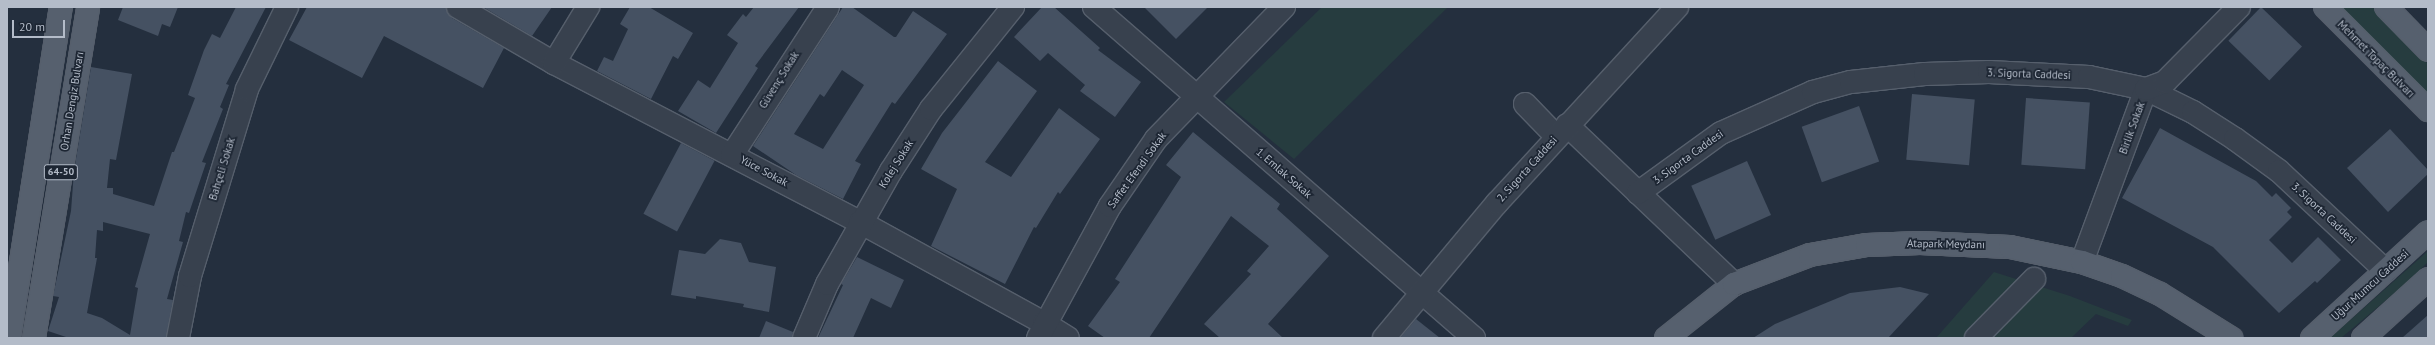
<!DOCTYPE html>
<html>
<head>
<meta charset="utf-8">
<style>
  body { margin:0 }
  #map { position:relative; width:2435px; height:345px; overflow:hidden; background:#242f3e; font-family:"PT Sans",sans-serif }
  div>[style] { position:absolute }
  .green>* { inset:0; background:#263c3f }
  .building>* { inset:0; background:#455162; transform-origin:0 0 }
  .roads { filter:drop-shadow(1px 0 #565f6c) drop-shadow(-1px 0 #565f6c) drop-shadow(0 1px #565f6c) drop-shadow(0 -1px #565f6c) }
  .minor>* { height:22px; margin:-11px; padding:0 11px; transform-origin:11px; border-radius:11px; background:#38414e }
  .major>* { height:22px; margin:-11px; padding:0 11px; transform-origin:11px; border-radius:11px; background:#56606e }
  span { translate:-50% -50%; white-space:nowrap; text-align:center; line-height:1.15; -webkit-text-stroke:3.5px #1d2633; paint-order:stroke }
  .shield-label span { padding:1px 3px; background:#1d2633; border:1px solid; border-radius:3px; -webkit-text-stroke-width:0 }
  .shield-label { font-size:10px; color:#b4bcc9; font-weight:700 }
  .street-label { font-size:11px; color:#b4bcc9 }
  .frame { position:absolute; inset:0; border:8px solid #b4bcc9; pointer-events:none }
  .scale { position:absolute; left:12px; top:20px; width:53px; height:18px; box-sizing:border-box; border:2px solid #b4bcc9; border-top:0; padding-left:5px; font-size:12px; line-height:14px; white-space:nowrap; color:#b4bcc9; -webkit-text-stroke:3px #1d2633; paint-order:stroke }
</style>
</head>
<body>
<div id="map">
  <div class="green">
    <div style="clip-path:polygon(1322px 7px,1448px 7px,1294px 159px,1224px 102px)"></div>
    <div style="clip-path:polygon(2342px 7px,2373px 7px,2428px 64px,2428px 95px)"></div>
    <div style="clip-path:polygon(2428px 251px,2428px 262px,2403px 286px,2341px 338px,2330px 338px)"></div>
    <div style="clip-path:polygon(1994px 272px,2070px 296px,2132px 320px,2128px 326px,2096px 314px,2071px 338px,1936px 338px)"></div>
  </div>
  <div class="building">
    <div style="clip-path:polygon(123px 7px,178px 7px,170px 27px,162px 24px,158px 36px,118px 20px)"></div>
    <div style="clip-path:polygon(evenodd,236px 7px,266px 7px,226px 84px,229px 85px,220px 107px,223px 109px,202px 162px,206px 163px,189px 213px,186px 212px,179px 241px,183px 242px,167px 299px,173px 300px,166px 338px,69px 338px,48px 331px,59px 297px,53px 296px,71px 211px,74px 171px,91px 67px,132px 74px,116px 160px,110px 159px,107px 188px,113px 188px,113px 194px,154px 206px,172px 152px,174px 152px,195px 98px,188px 95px,204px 50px,212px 34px,220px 38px,236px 7px,103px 222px,150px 234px,135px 287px,138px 288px,130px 335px,102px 318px,87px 313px,97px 258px,95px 258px,97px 230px,103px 231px,103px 222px)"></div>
    <div style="clip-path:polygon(307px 7px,446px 7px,452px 18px,504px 48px,483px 88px,384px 36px,362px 78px,289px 40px)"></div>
    <div style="clip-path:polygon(483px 7px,552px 7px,532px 36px)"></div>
    <div style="clip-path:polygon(630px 7px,649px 7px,693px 33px,678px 59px,673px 56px,651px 99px,597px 71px,604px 57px,613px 61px,628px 29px,620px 24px)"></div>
    <div style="clip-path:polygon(754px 7px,799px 7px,755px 66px,758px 68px,716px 133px,678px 111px,698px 80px,710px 88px,738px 43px,727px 35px,743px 14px,746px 17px)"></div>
    <div style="clip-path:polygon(evenodd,843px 7px,852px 7px,894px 37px,896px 37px,913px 11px,947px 34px,895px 104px,892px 102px,855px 161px,861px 164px,843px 199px,796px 175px,753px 146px,843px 7px,842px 70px,864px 85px,823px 149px,794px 134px,820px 94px,824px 97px,842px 70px)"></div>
    <div style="clip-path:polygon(1042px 7px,1054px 7px,1100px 48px,1098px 50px,1141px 82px,1115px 117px,1080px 91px,1085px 85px,1048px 53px,1040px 61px,1014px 37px)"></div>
    <div style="clip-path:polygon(1144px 7px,1208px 7px,1176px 39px)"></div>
    <div style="left:2261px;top:7px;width:57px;height:47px;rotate:44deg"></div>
    <div style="clip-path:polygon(998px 61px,1037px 91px,985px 162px,1011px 177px,1059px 108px,1100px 139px,1060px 194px,1058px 192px,1036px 228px,1034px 227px,1005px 284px,931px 246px,957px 189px,921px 169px,942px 133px)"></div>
    <div style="left:1912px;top:94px;width:63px;height:66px;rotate:5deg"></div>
    <div style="left:2026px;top:98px;width:64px;height:67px;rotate:4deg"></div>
    <div style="left:1859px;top:106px;width:59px;height:61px;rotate:70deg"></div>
    <div style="clip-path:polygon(2160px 128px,2256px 181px,2272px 197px,2276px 193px,2291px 208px,2287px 212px,2292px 217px,2269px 240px,2292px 263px,2318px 237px,2341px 260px,2317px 283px,2315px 281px,2279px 313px,2213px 247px,2122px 198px)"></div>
    <div style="clip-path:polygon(2390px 129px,2428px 170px,2428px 174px,2388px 212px,2347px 168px)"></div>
    <div style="clip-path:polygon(1193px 132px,1280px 204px,1277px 209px,1329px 256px,1268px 324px,1283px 338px,1220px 338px,1204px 324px,1251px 274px,1247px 271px,1269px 246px,1231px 216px,1149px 338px,1105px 338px,1088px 326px,1120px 282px,1115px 279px,1181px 177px,1166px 165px)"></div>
    <div style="left:681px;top:143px;width:38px;height:80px;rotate:28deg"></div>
    <div style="left:1747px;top:161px;width:59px;height:61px;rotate:66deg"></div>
    <div style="clip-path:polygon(720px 239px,741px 243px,749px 262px,776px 267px,769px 312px,743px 307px,744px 304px,696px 296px,696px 299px,671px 295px,679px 250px,705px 254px)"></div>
    <div style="clip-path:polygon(857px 257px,904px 280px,891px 308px,871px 298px,853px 338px,818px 338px,843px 285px,841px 284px)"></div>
    <div style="clip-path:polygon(1900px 287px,1929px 294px,1888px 338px,1753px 338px,1775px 324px,1850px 293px)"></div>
    <div style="clip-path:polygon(2428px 315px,2428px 338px,2402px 338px)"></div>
    <div style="clip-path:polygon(1416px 319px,1440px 338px,1400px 338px)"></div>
    <div style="clip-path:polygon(766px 321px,793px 332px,792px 338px,759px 338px)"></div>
  </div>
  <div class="roads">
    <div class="minor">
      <div style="left:458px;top:7px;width:111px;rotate:30.3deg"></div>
      <div style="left:554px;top:63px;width:345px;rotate:27.5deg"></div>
      <div style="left:860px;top:222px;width:210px;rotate:28.8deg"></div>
      <div style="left:1044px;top:323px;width:28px;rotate:32deg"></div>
      <div style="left:1094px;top:7px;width:504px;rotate:41.06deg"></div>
      <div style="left:554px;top:63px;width:66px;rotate:-58.7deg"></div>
      <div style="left:1525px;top:104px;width:45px;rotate:45.9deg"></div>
      <div style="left:1567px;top:125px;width:231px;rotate:43.6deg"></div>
      <div style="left:732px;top:155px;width:176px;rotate:-57deg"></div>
      <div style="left:1638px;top:193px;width:102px;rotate:-35.9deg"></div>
      <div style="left:1721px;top:133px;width:101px;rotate:-24deg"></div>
      <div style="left:1813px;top:92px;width:39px;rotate:-15deg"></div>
      <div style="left:1851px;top:82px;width:74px;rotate:-6.2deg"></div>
      <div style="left:1925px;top:74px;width:64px;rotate:-1.8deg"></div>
      <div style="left:1989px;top:72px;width:100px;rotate:2.9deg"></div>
      <div style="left:2089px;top:77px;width:58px;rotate:11.9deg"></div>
      <div style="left:2146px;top:89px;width:52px;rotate:26.1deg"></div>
      <div style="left:2193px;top:112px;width:50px;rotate:32.7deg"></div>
      <div style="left:2235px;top:139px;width:54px;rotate:36deg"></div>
      <div style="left:2279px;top:171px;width:146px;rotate:43.1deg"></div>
      <div style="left:2082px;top:262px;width:184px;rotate:-69.7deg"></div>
      <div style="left:2146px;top:89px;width:20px;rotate:-20deg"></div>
      <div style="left:2165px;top:82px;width:105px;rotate:-45.4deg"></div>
      <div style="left:178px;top:338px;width:63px;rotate:-79deg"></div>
      <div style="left:190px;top:276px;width:195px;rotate:-73deg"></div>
      <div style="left:247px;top:89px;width:91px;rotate:-64deg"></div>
      <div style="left:804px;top:338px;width:59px;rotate:-66.9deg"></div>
      <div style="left:827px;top:284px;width:130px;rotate:-60.5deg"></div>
      <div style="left:891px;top:171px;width:74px;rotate:-57.2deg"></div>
      <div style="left:931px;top:109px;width:131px;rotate:-51.2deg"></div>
      <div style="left:1038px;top:338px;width:150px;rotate:-61.4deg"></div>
      <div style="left:1110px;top:206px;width:81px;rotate:-55.5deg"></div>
      <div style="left:1156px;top:139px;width:184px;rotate:-45.9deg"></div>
      <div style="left:1384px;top:338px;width:176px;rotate:-50.1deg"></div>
      <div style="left:1497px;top:203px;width:266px;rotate:-47.4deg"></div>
      <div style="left:1976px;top:338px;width:83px;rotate:-45.5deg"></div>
    </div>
    <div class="major">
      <div style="left:2325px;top:7px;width:146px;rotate:45deg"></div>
      <div style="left:2386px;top:7px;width:60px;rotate:45.7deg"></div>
      <div style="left:9px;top:338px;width:335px;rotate:-81.1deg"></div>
      <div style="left:34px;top:338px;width:335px;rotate:-80.7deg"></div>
      <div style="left:1666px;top:338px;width:87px;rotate:-38.5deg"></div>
      <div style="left:1734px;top:284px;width:81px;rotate:-20.9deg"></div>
      <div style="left:1810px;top:255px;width:58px;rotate:-10deg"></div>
      <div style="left:1867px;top:245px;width:53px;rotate:-2.2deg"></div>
      <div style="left:1920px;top:243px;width:90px;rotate:2.5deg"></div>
      <div style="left:2010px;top:247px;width:74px;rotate:11.8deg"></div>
      <div style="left:2082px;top:262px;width:42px;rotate:19.3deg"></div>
      <div style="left:2122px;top:276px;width:42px;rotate:25.3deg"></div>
      <div style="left:2160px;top:294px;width:84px;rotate:31.8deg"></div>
      <div style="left:2312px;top:338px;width:157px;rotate:-42.4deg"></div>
      <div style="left:2363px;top:338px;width:88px;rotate:-42.2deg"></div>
    </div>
  </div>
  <div class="shield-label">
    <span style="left:61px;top:172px">64-50</span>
  </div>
  <div class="street-label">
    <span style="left:2376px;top:59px;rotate:45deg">Mehmet Topaç Bulvarı</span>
    <span style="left:2029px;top:74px;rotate:2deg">3. Sigorta Caddesi</span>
    <span style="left:779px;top:80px;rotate:-58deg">Güvenç Sokak</span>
    <span style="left:72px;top:101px;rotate:-81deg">Orhan Dengiz Bulvarı</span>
    <span style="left:2132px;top:128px;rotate:-70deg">Birlik Sokak</span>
    <span style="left:1688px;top:157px;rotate:-36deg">3. Sigorta Caddesi</span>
    <span style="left:896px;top:164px;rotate:-58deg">Kolej Sokak</span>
    <span style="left:222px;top:169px;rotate:-73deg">Bahçeli Sokak</span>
    <span style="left:1527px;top:169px;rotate:-48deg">2. Sigorta Caddesi</span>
    <span style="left:1137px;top:170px;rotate:-54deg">Saffet Efendi Sokak</span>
    <span style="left:764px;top:171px;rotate:28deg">Yüce Sokak</span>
    <span style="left:1284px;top:173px;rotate:41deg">1. Emlak Sokak</span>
    <span style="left:2324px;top:213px;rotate:43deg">3. Sigorta Caddesi</span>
    <span style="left:1946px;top:244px;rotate:1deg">Atapark Meydanı</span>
    <span style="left:2370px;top:285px;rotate:-42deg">Uğur Mumcu Caddesi</span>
  </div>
  <div class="frame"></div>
  <div class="scale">20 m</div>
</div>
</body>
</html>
